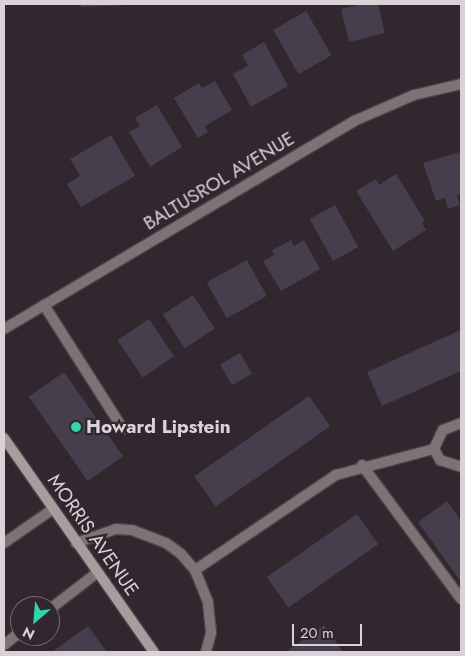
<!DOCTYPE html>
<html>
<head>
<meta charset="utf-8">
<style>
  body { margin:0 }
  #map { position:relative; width:465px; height:656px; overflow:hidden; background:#32262f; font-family:Jost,sans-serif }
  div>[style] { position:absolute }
  .building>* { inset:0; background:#453f4d; transform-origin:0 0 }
  .roads { filter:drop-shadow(1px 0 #4d424a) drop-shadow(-1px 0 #4d424a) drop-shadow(0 1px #4d424a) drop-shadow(0 -1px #4d424a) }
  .lane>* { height:10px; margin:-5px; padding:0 5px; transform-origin:5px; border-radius:5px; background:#7b7374 }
  .street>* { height:10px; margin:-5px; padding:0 5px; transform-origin:5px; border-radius:5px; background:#7b7374 }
  .secondary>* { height:10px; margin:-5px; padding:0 5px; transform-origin:5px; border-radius:5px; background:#a99c9d }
  .dots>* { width:14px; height:14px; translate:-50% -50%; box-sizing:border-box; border:2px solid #32262f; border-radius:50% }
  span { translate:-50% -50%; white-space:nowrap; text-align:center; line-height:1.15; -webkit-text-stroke:4.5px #32262f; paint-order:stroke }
  .street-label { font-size:19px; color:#dbd2d8 }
  .poi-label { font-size:19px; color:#dbd2d8; font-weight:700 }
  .left { translate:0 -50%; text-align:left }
  .frame { position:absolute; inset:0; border:5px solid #dbd2d8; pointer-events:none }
  .north { position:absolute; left:10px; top:596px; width:50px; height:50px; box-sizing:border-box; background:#32262f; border:1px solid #766b73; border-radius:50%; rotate:207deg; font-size:14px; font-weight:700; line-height:20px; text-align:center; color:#dbd2d8 }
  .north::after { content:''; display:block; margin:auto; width:18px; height:22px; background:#32d4a9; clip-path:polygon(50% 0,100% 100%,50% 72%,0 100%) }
  .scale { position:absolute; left:292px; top:624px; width:70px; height:22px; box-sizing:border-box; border:2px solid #dbd2d8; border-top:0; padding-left:6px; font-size:15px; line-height:18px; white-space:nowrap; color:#dbd2d8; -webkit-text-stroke:4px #32262f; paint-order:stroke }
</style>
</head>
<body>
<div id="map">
  <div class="building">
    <div style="clip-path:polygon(81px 4px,128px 4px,128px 5px,81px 7px)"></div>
    <div style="clip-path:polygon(363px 4px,378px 4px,385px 33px,349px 42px,341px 9px)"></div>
    <div style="left:306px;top:11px;width:51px;height:38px;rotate:60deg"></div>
    <div style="clip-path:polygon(264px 42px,288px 86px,251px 107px,233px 74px,248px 66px,242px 55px)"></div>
    <div style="clip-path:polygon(215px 81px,232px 110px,205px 126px,208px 132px,198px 138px,174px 98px,199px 83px,202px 88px)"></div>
    <div style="clip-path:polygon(157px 105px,182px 147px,150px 167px,129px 132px,140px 126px,135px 118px)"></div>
    <div style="clip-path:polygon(111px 135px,135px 176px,81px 207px,67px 184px,80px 176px,70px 159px)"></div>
    <div style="clip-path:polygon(460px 152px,461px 194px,457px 195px,460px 205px,448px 209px,445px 198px,436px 201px,423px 163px)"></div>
    <div style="clip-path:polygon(396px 174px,425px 221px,422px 223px,426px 230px,393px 251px,356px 191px,376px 179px,379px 185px)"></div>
    <div style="left:335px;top:205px;width:48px;height:29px;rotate:61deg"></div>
    <div style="clip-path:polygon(291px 240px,294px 246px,304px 240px,320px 269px,281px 291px,263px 261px,274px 255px,272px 250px)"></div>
    <div style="left:247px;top:260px;width:41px;height:46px;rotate:61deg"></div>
    <div style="left:193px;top:295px;width:40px;height:36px;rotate:57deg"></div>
    <div style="left:149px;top:319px;width:45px;height:38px;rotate:56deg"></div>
    <div style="clip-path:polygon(461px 330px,461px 371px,382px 406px,367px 372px)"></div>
    <div style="left:240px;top:353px;width:24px;height:23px;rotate:60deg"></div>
    <div style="left:64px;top:372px;width:103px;height:43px;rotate:55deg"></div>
    <div style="left:309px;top:396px;width:37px;height:140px;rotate:55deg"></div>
    <div style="clip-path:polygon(447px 501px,461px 521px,461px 582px,418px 522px)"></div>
    <div style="left:357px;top:514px;width:37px;height:110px;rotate:55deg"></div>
    <div style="clip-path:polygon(324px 625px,343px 652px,286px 652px)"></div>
    <div style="clip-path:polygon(88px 626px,107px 652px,52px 652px)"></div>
  </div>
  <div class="roads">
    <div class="lane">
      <div style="left:44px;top:305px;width:147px;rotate:57.5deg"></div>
      <div style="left:434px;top:449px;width:21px;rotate:-65deg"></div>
      <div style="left:443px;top:430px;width:19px;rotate:-21deg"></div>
      <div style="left:434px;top:449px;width:13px;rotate:61deg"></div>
      <div style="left:440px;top:460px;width:22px;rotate:18deg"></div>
      <div style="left:362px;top:465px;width:167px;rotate:53.5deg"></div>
      <div style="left:4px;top:543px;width:60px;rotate:-34.8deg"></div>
      <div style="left:76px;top:543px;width:42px;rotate:-19.3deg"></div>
      <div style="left:116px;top:529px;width:16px;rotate:4deg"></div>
      <div style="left:132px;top:530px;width:36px;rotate:21deg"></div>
      <div style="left:166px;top:543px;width:19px;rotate:36deg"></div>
      <div style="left:181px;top:554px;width:21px;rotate:49deg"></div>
      <div style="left:195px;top:570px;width:35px;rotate:68deg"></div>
      <div style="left:208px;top:603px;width:30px;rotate:84deg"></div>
      <div style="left:211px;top:633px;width:20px;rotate:105deg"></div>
      <div style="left:195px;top:570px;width:170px;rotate:-34deg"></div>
      <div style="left:336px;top:475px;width:101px;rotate:-14.9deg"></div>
    </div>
    <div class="street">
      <div style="left:4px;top:329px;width:407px;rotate:-30.7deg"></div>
      <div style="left:354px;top:121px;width:65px;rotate:-23.4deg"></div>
      <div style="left:414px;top:95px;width:48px;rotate:-13.2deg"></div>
      <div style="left:50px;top:609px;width:59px;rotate:-37.5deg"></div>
      <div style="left:4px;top:645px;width:21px;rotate:-39deg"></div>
    </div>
    <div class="secondary">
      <div style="left:4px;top:438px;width:261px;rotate:55deg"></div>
    </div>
  </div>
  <div class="dots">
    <div style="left:76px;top:427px;background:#32d4a9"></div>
  </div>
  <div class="street-label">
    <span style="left:219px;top:181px;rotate:-31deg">BALTUSROL AVENUE</span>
    <span style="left:93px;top:535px;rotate:55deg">MORRIS AVENUE</span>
  </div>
  <div class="poi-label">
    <span class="left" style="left:86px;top:427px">Howard Lipstein</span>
  </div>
  <div class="frame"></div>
  <div class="north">N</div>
  <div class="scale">20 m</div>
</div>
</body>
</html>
